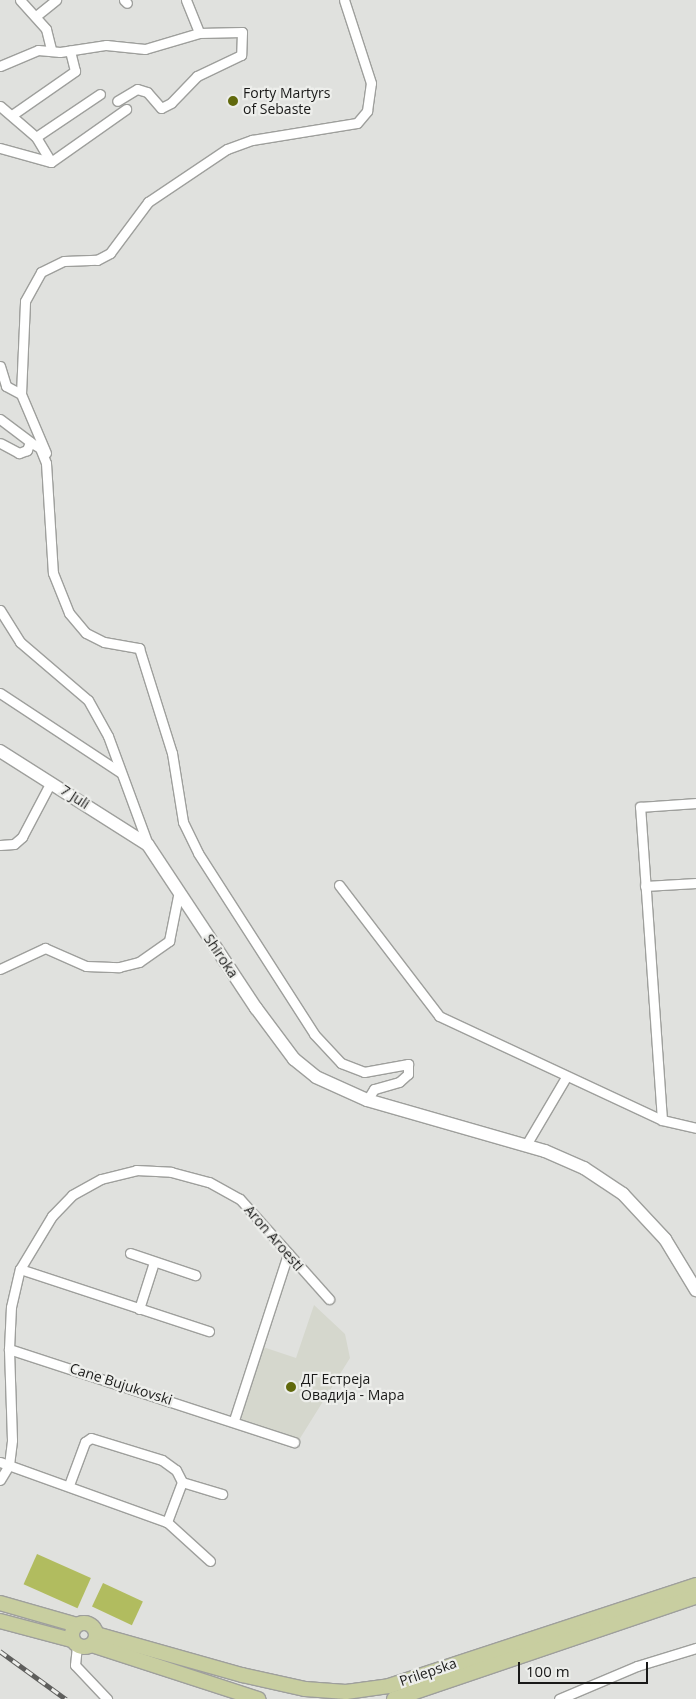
<!DOCTYPE html>
<html>
<head>
<meta charset="utf-8">
<style>
  body { margin:0 }
  #map { position:relative; width:696px; height:1699px; overflow:hidden; background:#e0e1de; font-family:"Open Sans",sans-serif }
  div>[style] { position:absolute }
  .built>* { inset:0; background:#d5d7cd }
  .green>* { inset:0; background:#b1bc5f; transform-origin:0 0 }
  .roads { filter:drop-shadow(1px 0 #9e9f9c) drop-shadow(-1px 0 #9e9f9c) drop-shadow(0 1px #9e9f9c) drop-shadow(0 -1px #9e9f9c) }
  .street>* { height:9px; margin:-4.5px; padding:0 4.5px; transform-origin:4.5px; border-radius:4.5px; background:#fff }
  .secondary>* { height:12px; margin:-6px; padding:0 6px; transform-origin:6px; border-radius:6px; background:#fff }
  .primary>* { height:14px; margin:-7px; padding:0 7px; transform-origin:7px; border-radius:7px; background:#c8cea0 }
  .primary>.ring { margin:-7px; padding:0; box-sizing:content-box; background:none; border:14px solid #c8cea0; border-radius:50% }
  .rail>* { height:4.5px; margin-top:-2.25px; transform-origin:0; background:repeating-linear-gradient(90deg,#edeeeb 0 8px,#5e5e5c 0 16px); box-sizing:border-box; border-block:1px solid #5e5e5c }
  .dots>* { width:14px; height:14px; translate:-50% -50%; box-sizing:border-box; border:2px solid #edeeeb; border-radius:50% }
  span { translate:-50% -50%; white-space:nowrap; text-align:center; line-height:1.15; -webkit-text-stroke:4.5px #edeeeb; paint-order:stroke }
  .poi-label { font-size:14px; color:#191918 }
  .left { translate:0 -50%; text-align:left }
  .street-label { font-size:14px; color:#191918 }
  .scale { position:absolute; left:518px; top:1662px; width:130px; height:22px; box-sizing:border-box; border:2px solid #191918; border-top:0; padding-left:6px; font-size:15px; line-height:18px; white-space:nowrap; color:#191918; -webkit-text-stroke:4px #edeeeb; paint-order:stroke }
</style>
</head>
<body>
<div id="map">
  <div class="built">
    <div style="clip-path:polygon(314px 1305px,345px 1334px,350px 1358px,299px 1440px,241px 1420px,263px 1347px,296px 1358px)"></div>
  </div>
  <div class="green">
    <div style="left:37px;top:1554px;width:59px;height:33px;rotate:24deg"></div>
    <div style="left:103px;top:1583px;width:44px;height:26px;rotate:25deg"></div>
  </div>
  <div class="roads">
    <div class="street">
      <div style="left:20px;top:0;width:39px;rotate:48deg"></div>
      <div style="left:46px;top:29px;width:21px;rotate:76deg"></div>
      <div style="left:124px;top:0;width:4px;rotate:45deg"></div>
      <div style="left:186px;top:0;width:35px;rotate:68deg"></div>
      <div style="left:36px;top:16px;width:26px;rotate:-39deg"></div>
      <div style="left:0;top:66px;width:41px;rotate:-22.8deg"></div>
      <div style="left:38px;top:50px;width:22px;rotate:5deg"></div>
      <div style="left:60px;top:52px;width:47px;rotate:-8.7deg"></div>
      <div style="left:106px;top:45px;width:39px;rotate:6deg"></div>
      <div style="left:145px;top:49px;width:56px;rotate:-16.5deg"></div>
      <div style="left:199px;top:33px;width:43px;rotate:-1.3deg"></div>
      <div style="left:242px;top:32px;width:23px;rotate:92deg"></div>
      <div style="left:241px;top:55px;width:49px;rotate:154.5deg"></div>
      <div style="left:197px;top:76px;width:37px;rotate:134deg"></div>
      <div style="left:171px;top:103px;width:11px;rotate:153deg"></div>
      <div style="left:161px;top:108px;width:21px;rotate:-131deg"></div>
      <div style="left:147px;top:92px;width:10px;rotate:-163deg"></div>
      <div style="left:137px;top:89px;width:23px;rotate:149deg"></div>
      <div style="left:0;top:106px;width:48px;rotate:40.7deg"></div>
      <div style="left:36px;top:137px;width:77px;rotate:-33.9deg"></div>
      <div style="left:12px;top:115px;width:77px;rotate:-34.9deg"></div>
      <div style="left:75px;top:71px;width:21px;rotate:-104deg"></div>
      <div style="left:36px;top:137px;width:29px;rotate:59deg"></div>
      <div style="left:0;top:148px;width:53px;rotate:15.4deg"></div>
      <div style="left:51px;top:162px;width:92px;rotate:-35.2deg"></div>
      <div style="left:0;top:366px;width:21px;rotate:73deg"></div>
      <div style="left:6px;top:386px;width:17px;rotate:28deg"></div>
      <div style="left:21px;top:394px;width:93px;rotate:-87.5deg"></div>
      <div style="left:25px;top:301px;width:33px;rotate:-61deg"></div>
      <div style="left:41px;top:272px;width:25px;rotate:-26deg"></div>
      <div style="left:64px;top:261px;width:33px;rotate:-2deg"></div>
      <div style="left:97px;top:260px;width:15px;rotate:-28deg"></div>
      <div style="left:110px;top:253px;width:64px;rotate:-53.3deg"></div>
      <div style="left:148px;top:202px;width:95px;rotate:-33.9deg"></div>
      <div style="left:227px;top:149px;width:27px;rotate:-20deg"></div>
      <div style="left:252px;top:140px;width:106px;rotate:-9.2deg"></div>
      <div style="left:357px;top:123px;width:16px;rotate:-50deg"></div>
      <div style="left:367px;top:111px;width:28px;rotate:-82deg"></div>
      <div style="left:371px;top:83px;width:87px;rotate:-108deg"></div>
      <div style="left:21px;top:394px;width:64px;rotate:67deg"></div>
      <div style="left:0;top:419px;width:38px;rotate:37deg"></div>
      <div style="left:30px;top:442px;width:9px;rotate:111deg"></div>
      <div style="left:27px;top:450px;width:9px;rotate:159deg"></div>
      <div style="left:19px;top:453px;width:21px;rotate:-152deg"></div>
      <div style="left:30px;top:442px;width:12px;rotate:31deg"></div>
      <div style="left:40px;top:448px;width:16px;rotate:68deg"></div>
      <div style="left:46px;top:463px;width:110px;rotate:86.4deg"></div>
      <div style="left:53px;top:573px;width:43px;rotate:68.2deg"></div>
      <div style="left:69px;top:613px;width:26px;rotate:50deg"></div>
      <div style="left:86px;top:633px;width:20px;rotate:27deg"></div>
      <div style="left:104px;top:642px;width:36px;rotate:10deg"></div>
      <div style="left:139px;top:648px;width:110px;rotate:72.6deg"></div>
      <div style="left:172px;top:753px;width:70px;rotate:80.9deg"></div>
      <div style="left:183px;top:822px;width:34px;rotate:64deg"></div>
      <div style="left:198px;top:853px;width:215px;rotate:57.3deg"></div>
      <div style="left:314px;top:1034px;width:40px;rotate:47deg"></div>
      <div style="left:341px;top:1063px;width:25px;rotate:21deg"></div>
      <div style="left:364px;top:1072px;width:45px;rotate:-10.3deg"></div>
      <div style="left:408px;top:1064px;width:10px;rotate:90deg"></div>
      <div style="left:408px;top:1074px;width:12px;rotate:138deg"></div>
      <div style="left:399px;top:1082px;width:26px;rotate:164deg"></div>
      <div style="left:374px;top:1089px;width:13px;rotate:122deg"></div>
      <div style="left:0;top:610px;width:38px;rotate:58deg"></div>
      <div style="left:20px;top:642px;width:89px;rotate:40.5deg"></div>
      <div style="left:88px;top:700px;width:41px;rotate:60.9deg"></div>
      <div style="left:108px;top:736px;width:116px;rotate:69.8deg"></div>
      <div style="left:0;top:693px;width:144px;rotate:33.4deg"></div>
      <div style="left:0;top:845px;width:14px;rotate:-4deg"></div>
      <div style="left:14px;top:844px;width:11px;rotate:-41deg"></div>
      <div style="left:22px;top:837px;width:62px;rotate:-62.2deg"></div>
      <div style="left:339px;top:885px;width:165px;rotate:52.6deg"></div>
      <div style="left:439px;top:1016px;width:246px;rotate:25deg"></div>
      <div style="left:662px;top:1120px;width:35px;rotate:13deg"></div>
      <div style="left:645px;top:886px;width:51px;rotate:-3.4deg"></div>
      <div style="left:0;top:969px;width:50px;rotate:-25deg"></div>
      <div style="left:45px;top:948px;width:45px;rotate:23.7deg"></div>
      <div style="left:86px;top:966px;width:33px;rotate:2deg"></div>
      <div style="left:119px;top:967px;width:21px;rotate:-14deg"></div>
      <div style="left:139px;top:962px;width:37px;rotate:-35deg"></div>
      <div style="left:169px;top:941px;width:46px;rotate:-78.7deg"></div>
      <div style="left:662px;top:1120px;width:314px;rotate:-94deg"></div>
      <div style="left:640px;top:807px;width:56px;rotate:-4.1deg"></div>
      <div style="left:526px;top:1145px;width:79px;rotate:-59.5deg"></div>
      <div style="left:130px;top:1253px;width:69px;rotate:18.7deg"></div>
      <div style="left:20px;top:1269px;width:199px;rotate:18.2deg"></div>
      <div style="left:139px;top:1309px;width:49px;rotate:-72.3deg"></div>
      <div style="left:9px;top:1349px;width:300px;rotate:18.1deg"></div>
      <div style="left:234px;top:1420px;width:175px;rotate:-72deg"></div>
      <div style="left:0;top:1462px;width:177px;rotate:19.8deg"></div>
      <div style="left:167px;top:1522px;width:58px;rotate:42.2deg"></div>
      <div style="left:0;top:1480px;width:17px;rotate:-59deg"></div>
      <div style="left:9px;top:1465px;width:25px;rotate:-83deg"></div>
      <div style="left:12px;top:1440px;width:91px;rotate:-91.9deg"></div>
      <div style="left:9px;top:1349px;width:42px;rotate:-87.3deg"></div>
      <div style="left:11px;top:1307px;width:39px;rotate:-77deg"></div>
      <div style="left:20px;top:1269px;width:62px;rotate:-58.9deg"></div>
      <div style="left:52px;top:1216px;width:29px;rotate:-46deg"></div>
      <div style="left:72px;top:1195px;width:33px;rotate:-29deg"></div>
      <div style="left:101px;top:1179px;width:36px;rotate:-14deg"></div>
      <div style="left:136px;top:1170px;width:35px;rotate:3deg"></div>
      <div style="left:171px;top:1172px;width:39px;rotate:15deg"></div>
      <div style="left:209px;top:1182px;width:35px;rotate:29deg"></div>
      <div style="left:240px;top:1199px;width:134px;rotate:48.3deg"></div>
      <div style="left:182px;top:1482px;width:42px;rotate:16.7deg"></div>
      <div style="left:69px;top:1485px;width:46px;rotate:-69.6deg"></div>
      <div style="left:85px;top:1442px;width:7px;rotate:-34deg"></div>
      <div style="left:91px;top:1438px;width:74px;rotate:17.2deg"></div>
      <div style="left:162px;top:1460px;width:17px;rotate:36deg"></div>
      <div style="left:176px;top:1470px;width:13px;rotate:63deg"></div>
      <div style="left:182px;top:1482px;width:43px;rotate:110.6deg"></div>
      <div style="left:77px;top:1646px;width:19px;rotate:96deg"></div>
      <div style="left:75px;top:1665px;width:47px;rotate:46.7deg"></div>
      <div style="left:559px;top:1699px;width:85px;rotate:-22.9deg"></div>
      <div style="left:637px;top:1666px;width:62px;rotate:-17deg"></div>
    </div>
    <div class="secondary">
      <div style="left:0;top:751px;width:175px;rotate:32.4deg"></div>
      <div style="left:148px;top:845px;width:196px;rotate:56.5deg"></div>
      <div style="left:256px;top:1008px;width:64px;rotate:53.3deg"></div>
      <div style="left:294px;top:1059px;width:28px;rotate:39deg"></div>
      <div style="left:316px;top:1077px;width:56px;rotate:24.3deg"></div>
      <div style="left:367px;top:1100px;width:185px;rotate:16deg"></div>
      <div style="left:545px;top:1151px;width:43px;rotate:23.6deg"></div>
      <div style="left:584px;top:1168px;width:47px;rotate:33.7deg"></div>
      <div style="left:623px;top:1194px;width:62px;rotate:47deg"></div>
      <div style="left:665px;top:1239px;width:60px;rotate:58.7deg"></div>
    </div>
    <div class="primary">
      <div style="left:0;top:1603px;width:80px;rotate:15.9deg"></div>
      <div style="left:0;top:1621px;width:74px;rotate:14.8deg"></div>
      <div class="ring" style="left:72px;top:1623px;width:10px;height:10px"></div>
      <div style="left:96px;top:1634px;width:152px;rotate:15.7deg"></div>
      <div style="left:242px;top:1675px;width:65px;rotate:12.5deg"></div>
      <div style="left:305px;top:1689px;width:41px;rotate:4.2deg"></div>
      <div style="left:346px;top:1692px;width:43px;rotate:-7.9deg"></div>
      <div style="left:389px;top:1686px;width:323px;rotate:-18.2deg"></div>
      <div style="left:92px;top:1645px;width:175px;rotate:18deg"></div>
      <div style="left:394px;top:1699px;width:319px;rotate:-18.7deg"></div>
    </div>
  </div>
  <div class="rail">
    <div style="left:0;top:1651px;width:82px;rotate:36deg"></div>
  </div>
  <div class="dots">
    <div style="left:233px;top:101px;background:#61690c"></div>
    <div style="left:291px;top:1387px;background:#61690c"></div>
  </div>
  <div class="poi-label">
    <span class="left" style="left:243px;top:101px">Forty Martyrs<br>of Sebaste</span>
    <span class="left" style="left:301px;top:1387px">ДГ Естреја<br>Овадија - Мара</span>
  </div>
  <div class="street-label">
    <span style="left:75px;top:797px;rotate:33deg">7 Juli</span>
    <span style="left:221px;top:956px;rotate:56deg">Shiroka</span>
    <span style="left:274px;top:1238px;rotate:49deg">Aron Aroesti</span>
    <span style="left:121px;top:1384px;rotate:18deg">Cane Bujukovski</span>
    <span style="left:428px;top:1672px;rotate:-19deg">Prilepska</span>
  </div>
  <div class="scale">100 m</div>
</div>
</body>
</html>
